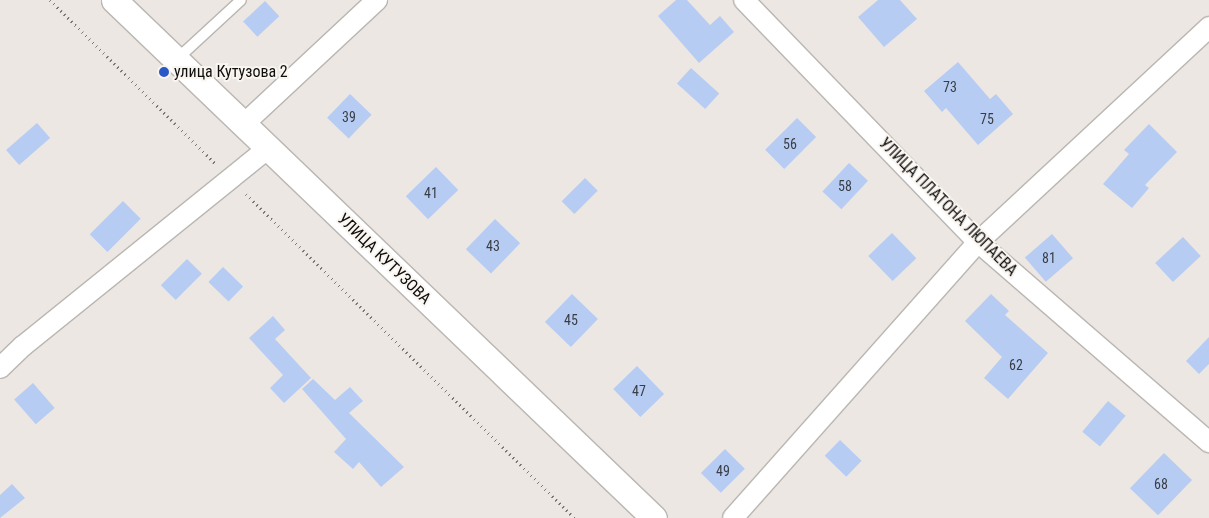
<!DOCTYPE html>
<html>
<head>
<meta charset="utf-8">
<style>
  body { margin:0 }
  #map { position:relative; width:1209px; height:518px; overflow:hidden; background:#ece7e3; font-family:"Roboto Condensed",sans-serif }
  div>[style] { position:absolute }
  .building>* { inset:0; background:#b7ccf3; transform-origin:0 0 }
  .path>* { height:3px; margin-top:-1.5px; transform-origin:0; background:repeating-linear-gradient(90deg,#797674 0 1px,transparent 0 5px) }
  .roads { filter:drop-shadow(1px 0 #bab6b2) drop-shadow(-1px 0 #bab6b2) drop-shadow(0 1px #bab6b2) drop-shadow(0 -1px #bab6b2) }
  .service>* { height:10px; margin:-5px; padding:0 5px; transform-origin:5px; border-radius:5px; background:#fff }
  .minor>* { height:20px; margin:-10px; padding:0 10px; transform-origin:10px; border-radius:10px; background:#fff }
  .tertiary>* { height:25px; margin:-12.5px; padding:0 12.5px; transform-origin:12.5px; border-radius:12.5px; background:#fff }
  .dots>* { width:14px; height:14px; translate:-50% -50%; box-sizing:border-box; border:2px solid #f9f5f0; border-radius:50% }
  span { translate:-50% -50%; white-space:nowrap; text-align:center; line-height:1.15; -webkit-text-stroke:4px #f9f5f0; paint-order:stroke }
  .number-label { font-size:14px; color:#393e46 }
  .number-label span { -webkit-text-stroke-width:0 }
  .poi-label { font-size:16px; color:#0f0e0d }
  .left { translate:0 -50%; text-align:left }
  .street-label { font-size:16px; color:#0f0e0d }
</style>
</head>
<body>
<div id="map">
  <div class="building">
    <div style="clip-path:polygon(676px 0,687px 0,710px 25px,720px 16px,734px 32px,699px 63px,658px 16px)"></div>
    <div style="clip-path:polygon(878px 0,900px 0,917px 19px,884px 47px,858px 17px)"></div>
    <div style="left:265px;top:1px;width:21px;height:30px;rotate:47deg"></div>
    <div style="clip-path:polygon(958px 62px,990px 99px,996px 94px,1013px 114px,978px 145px,946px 108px,942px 112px,924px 91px)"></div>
    <div style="left:691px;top:68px;width:38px;height:21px;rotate:42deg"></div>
    <div style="left:350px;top:94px;width:30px;height:33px;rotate:44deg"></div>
    <div style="left:797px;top:118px;width:27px;height:45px;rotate:45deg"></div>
    <div style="left:37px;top:123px;width:20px;height:41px;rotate:49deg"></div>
    <div style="clip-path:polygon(1149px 124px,1177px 152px,1145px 185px,1149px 188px,1132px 208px,1103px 184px,1129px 154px,1124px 150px)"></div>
    <div style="left:849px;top:163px;width:26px;height:39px;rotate:43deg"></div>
    <div style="left:436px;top:167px;width:32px;height:42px;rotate:46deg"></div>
    <div style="left:585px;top:178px;width:18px;height:33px;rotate:45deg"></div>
    <div style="left:123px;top:201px;width:25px;height:47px;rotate:45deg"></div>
    <div style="left:495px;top:219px;width:35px;height:42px;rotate:44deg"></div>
    <div style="left:892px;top:233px;width:35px;height:33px;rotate:46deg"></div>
    <div style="left:1052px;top:234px;width:32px;height:36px;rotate:49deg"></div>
    <div style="left:1183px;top:237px;width:26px;height:38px;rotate:47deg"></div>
    <div style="left:187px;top:259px;width:21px;height:37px;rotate:45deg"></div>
    <div style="left:223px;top:267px;width:28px;height:21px;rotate:44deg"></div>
    <div style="left:572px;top:294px;width:36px;height:39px;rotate:44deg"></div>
    <div style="clip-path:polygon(991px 294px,1009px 311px,1005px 315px,1048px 353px,1008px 399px,984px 378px,1002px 357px,965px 321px)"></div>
    <div style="clip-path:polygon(273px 316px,285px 330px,275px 339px,311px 378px,284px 403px,270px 388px,283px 375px,249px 338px)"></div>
    <div style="clip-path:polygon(1209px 337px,1209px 364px,1199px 374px,1186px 361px)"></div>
    <div style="left:637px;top:366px;width:39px;height:33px;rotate:46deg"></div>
    <div style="clip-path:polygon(313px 379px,335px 400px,350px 387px,363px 401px,349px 413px,404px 467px,381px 487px,359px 462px,353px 469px,334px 452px,346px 439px,302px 389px)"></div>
    <div style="left:33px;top:383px;width:33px;height:25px;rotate:49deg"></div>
    <div style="left:1108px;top:401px;width:23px;height:40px;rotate:40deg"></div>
    <div style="left:840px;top:440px;width:30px;height:22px;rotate:44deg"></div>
    <div style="left:725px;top:449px;width:28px;height:34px;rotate:45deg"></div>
    <div style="left:1164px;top:453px;width:39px;height:49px;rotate:44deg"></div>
    <div style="clip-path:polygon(12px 484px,25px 498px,0 518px,0 495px)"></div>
  </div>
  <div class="path">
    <div style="left:50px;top:0;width:232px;rotate:44.7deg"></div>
    <div style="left:246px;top:194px;width:462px;rotate:44.6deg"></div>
  </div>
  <div class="roads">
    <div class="service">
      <div style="left:176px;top:60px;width:88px;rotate:-42.7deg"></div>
    </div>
    <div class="minor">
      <div style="left:744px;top:0;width:337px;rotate:46deg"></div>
      <div style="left:978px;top:242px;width:306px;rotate:40.9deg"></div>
      <div style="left:244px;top:124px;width:182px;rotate:-43deg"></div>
      <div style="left:0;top:368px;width:32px;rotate:-44deg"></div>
      <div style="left:23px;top:346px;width:315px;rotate:-38.9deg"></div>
      <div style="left:733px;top:518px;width:369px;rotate:-48.4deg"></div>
      <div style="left:978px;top:242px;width:316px;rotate:-42.9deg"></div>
    </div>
    <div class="tertiary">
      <div style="left:114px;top:0;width:748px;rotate:43.81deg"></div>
    </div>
  </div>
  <div class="dots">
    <div style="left:164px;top:72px;background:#2958c7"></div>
  </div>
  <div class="number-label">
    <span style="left:950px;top:87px">73</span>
    <span style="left:349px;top:117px">39</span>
    <span style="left:987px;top:119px">75</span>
    <span style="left:790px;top:144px">56</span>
    <span style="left:845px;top:186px">58</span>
    <span style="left:431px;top:193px">41</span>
    <span style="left:493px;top:246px">43</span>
    <span style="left:1049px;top:258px">81</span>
    <span style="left:571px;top:320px">45</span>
    <span style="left:1016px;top:365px">62</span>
    <span style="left:639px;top:391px">47</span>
    <span style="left:723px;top:471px">49</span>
    <span style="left:1161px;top:484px">68</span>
  </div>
  <div class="poi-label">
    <span class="left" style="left:174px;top:72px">улица Кутузова 2</span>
  </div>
  <div class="street-label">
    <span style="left:948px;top:207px;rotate:45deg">УЛИЦА ПЛАТОНА ЛЮПАЕВА</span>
    <span style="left:384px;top:259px;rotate:44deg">УЛИЦА КУТУЗОВА</span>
  </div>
</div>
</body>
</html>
